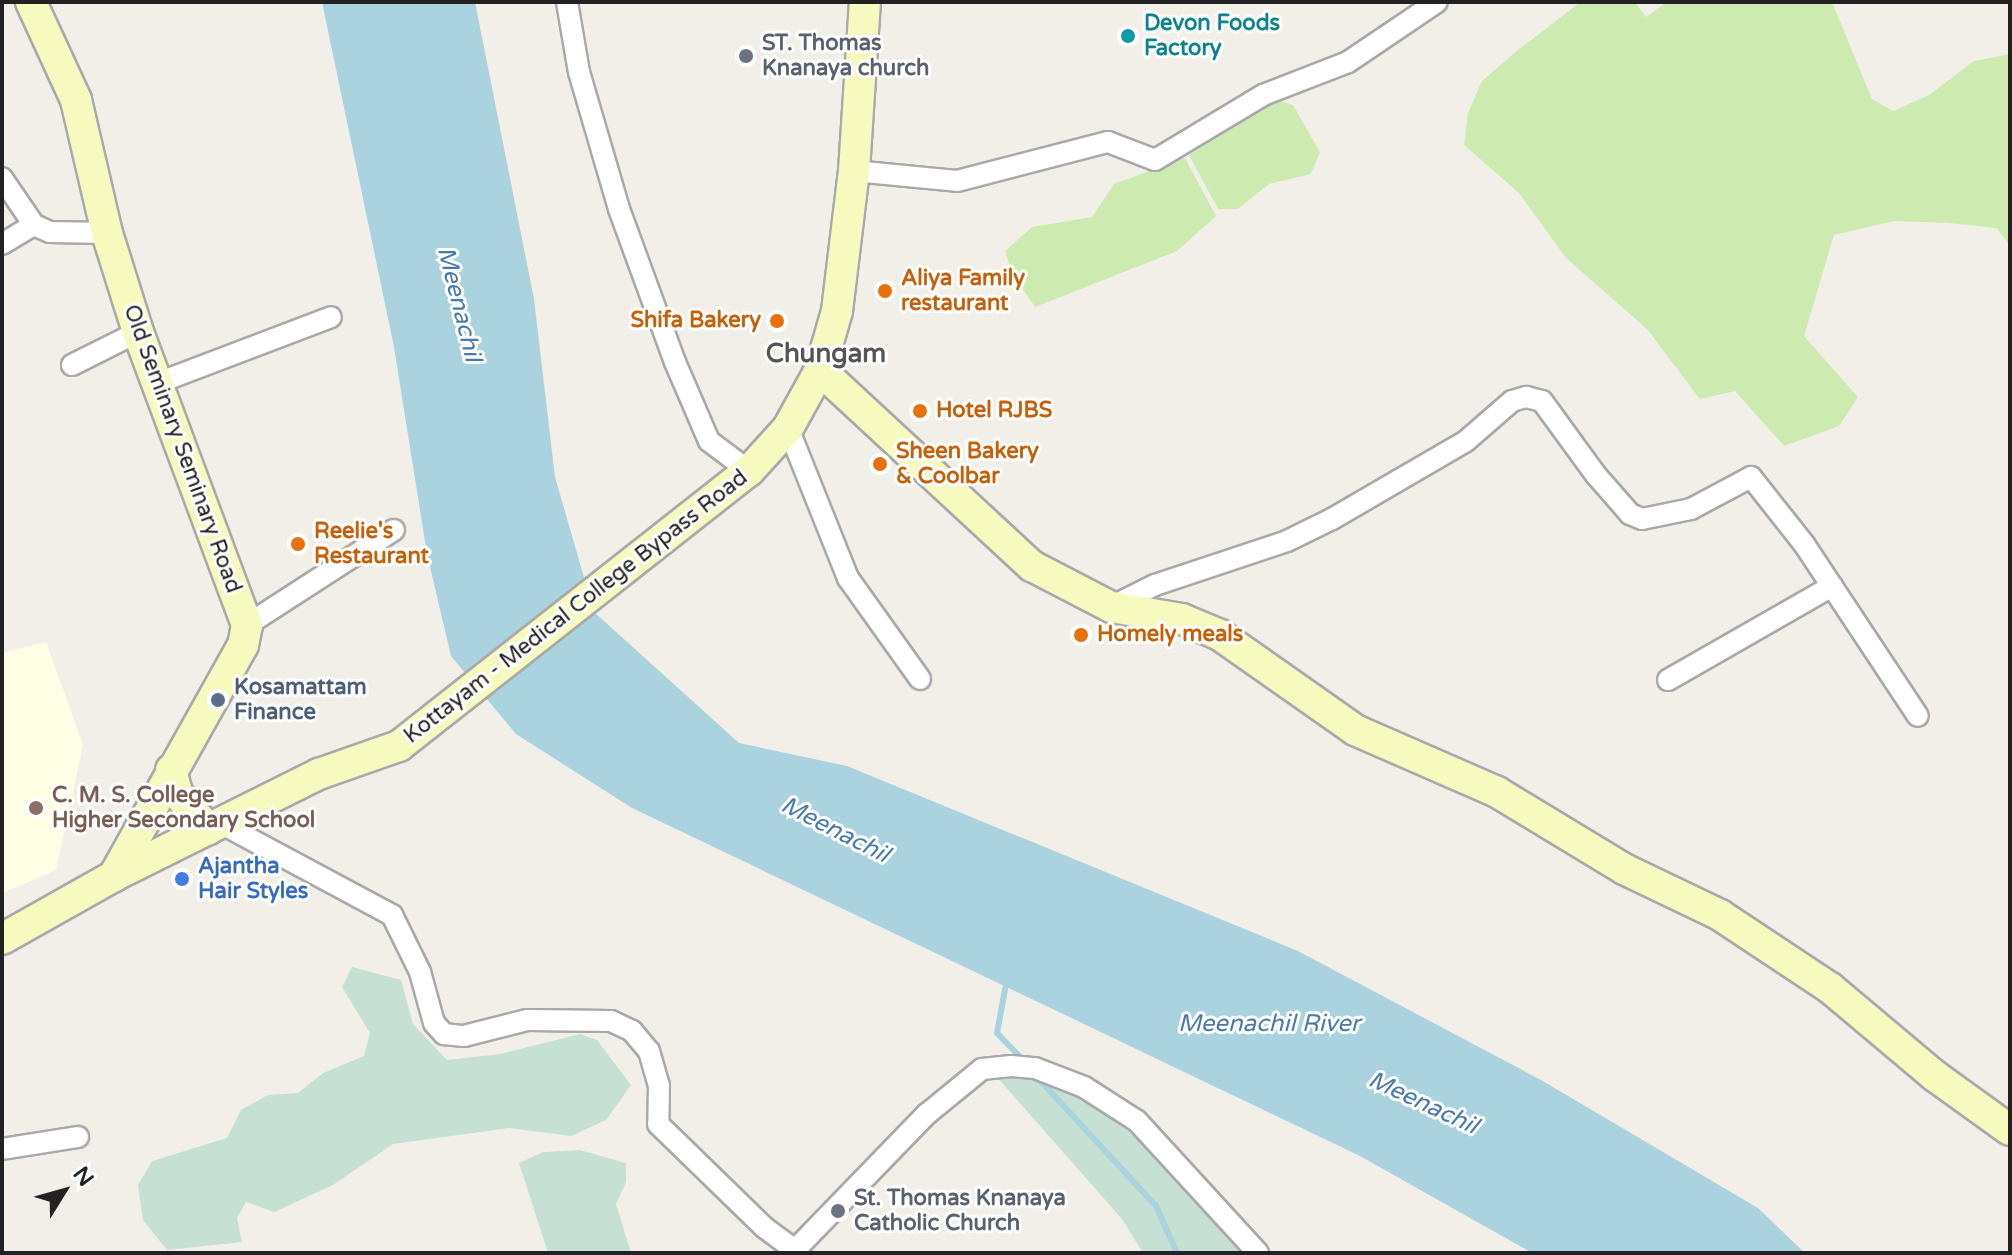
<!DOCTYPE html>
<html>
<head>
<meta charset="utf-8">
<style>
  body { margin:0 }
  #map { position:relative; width:2012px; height:1255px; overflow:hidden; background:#f2efe9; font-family:"Varela Round",sans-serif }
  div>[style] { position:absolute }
  .education>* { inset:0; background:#ffffe5 }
  .grass>* { inset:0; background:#cdebb0 }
  .wetland>* { inset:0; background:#c6e0d4 }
  .water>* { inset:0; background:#aad3df }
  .stream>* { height:6px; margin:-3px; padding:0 3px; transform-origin:3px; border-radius:3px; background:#aad3df }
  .roads { filter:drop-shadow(2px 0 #a9a9a9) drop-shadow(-2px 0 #a9a9a9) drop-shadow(0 2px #a9a9a9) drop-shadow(0 -2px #a9a9a9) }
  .street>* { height:20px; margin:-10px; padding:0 10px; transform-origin:10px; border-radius:10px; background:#fff }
  .secondary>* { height:30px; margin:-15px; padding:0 15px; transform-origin:15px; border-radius:15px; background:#f7fabf }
  .dots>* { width:22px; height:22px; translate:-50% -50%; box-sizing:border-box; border:4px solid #fff; border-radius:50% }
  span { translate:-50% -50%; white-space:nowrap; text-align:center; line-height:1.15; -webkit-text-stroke:6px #fff; paint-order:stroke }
  .culture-label { font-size:22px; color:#0d838f; font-weight:700 }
  .left { translate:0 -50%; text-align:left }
  .worship-label { font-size:22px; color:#5b616d; font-weight:700 }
  .food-label { font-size:22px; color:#c56008; font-weight:700 }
  .right { translate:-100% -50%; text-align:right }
  .street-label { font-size:22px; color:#222 }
  .service-label { font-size:22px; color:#4e5e75; font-weight:700 }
  .education-label { font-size:22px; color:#785e54; font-weight:700 }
  .shop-label { font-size:22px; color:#366cbe; font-weight:700 }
  .water-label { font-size:24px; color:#4a7aab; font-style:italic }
  .quarter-label { font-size:26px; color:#555; font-weight:700 }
  .frame { position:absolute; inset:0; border:4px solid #222; pointer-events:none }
  .north { position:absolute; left:24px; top:1151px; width:80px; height:80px; -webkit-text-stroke:6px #fff; paint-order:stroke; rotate:53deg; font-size:22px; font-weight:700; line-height:32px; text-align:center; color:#222 }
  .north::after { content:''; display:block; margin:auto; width:28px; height:36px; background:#222; clip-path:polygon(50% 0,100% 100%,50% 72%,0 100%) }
</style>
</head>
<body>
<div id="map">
  <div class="education">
    <div style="clip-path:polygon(46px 642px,83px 745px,56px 870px,2px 893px,2px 653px)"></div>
  </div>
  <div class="grass">
    <div style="clip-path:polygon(1635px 2px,1646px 17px,1667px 2px,1832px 2px,1872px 99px,1893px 111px,1929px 95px,1974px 61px,2010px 54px,2010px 246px,1997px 228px,1949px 223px,1894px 221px,1834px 235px,1804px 336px,1858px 397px,1839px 426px,1784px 446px,1735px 391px,1700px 399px,1647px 329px,1566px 258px,1519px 193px,1464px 145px,1468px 113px,1482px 81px,1518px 50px,1578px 4px)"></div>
    <div style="clip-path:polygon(1277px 100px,1293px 105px,1320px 152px,1311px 174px,1269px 184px,1238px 209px,1218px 209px,1189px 155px)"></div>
    <div style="clip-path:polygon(1185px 158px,1216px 216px,1177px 251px,1035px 307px,1012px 273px,1005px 251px,1032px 227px,1092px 217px,1114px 184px)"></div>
  </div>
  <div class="wetland">
    <div style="clip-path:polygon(352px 967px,401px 980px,413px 1024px,447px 1060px,500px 1054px,580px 1034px,597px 1040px,631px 1085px,606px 1120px,571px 1136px,509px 1128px,393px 1144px,333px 1185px,274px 1212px,246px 1202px,237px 1218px,242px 1242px,167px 1250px,143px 1220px,138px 1185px,152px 1161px,227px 1138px,241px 1110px,268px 1095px,298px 1093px,323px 1073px,364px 1056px,370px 1033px,342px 987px)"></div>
    <div style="clip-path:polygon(1035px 1071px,1105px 1109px,1216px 1213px,1243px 1253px,1143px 1253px,1122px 1219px,996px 1076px)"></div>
    <div style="clip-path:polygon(580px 1150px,626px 1163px,626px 1182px,616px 1204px,631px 1253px,548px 1253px,519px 1163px,543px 1152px)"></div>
  </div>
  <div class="water">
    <div style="clip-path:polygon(322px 2px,475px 2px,534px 299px,555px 477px,594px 612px,739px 743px,847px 766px,1298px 951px,1541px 1080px,1758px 1208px,1805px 1253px,1532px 1253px,1360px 1156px,632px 808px,516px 734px,451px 656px,427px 554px,394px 347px)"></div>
  </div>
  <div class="stream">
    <div style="left:1006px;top:984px;width:50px;rotate:100.4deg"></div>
    <div style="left:997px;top:1033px;width:39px;rotate:46deg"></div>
    <div style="left:1036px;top:1076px;width:177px;rotate:47.3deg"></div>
    <div style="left:1156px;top:1206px;width:51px;rotate:65.9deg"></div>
  </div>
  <div class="roads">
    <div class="street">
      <div style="left:567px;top:2px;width:71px;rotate:80.3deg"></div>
      <div style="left:579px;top:72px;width:143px;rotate:73.7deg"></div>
      <div style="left:619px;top:209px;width:163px;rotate:69.9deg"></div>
      <div style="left:675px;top:362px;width:86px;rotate:66.7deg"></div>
      <div style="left:709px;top:441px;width:50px;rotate:36.9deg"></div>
      <div style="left:854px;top:171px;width:103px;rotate:5.5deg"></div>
      <div style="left:957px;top:181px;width:156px;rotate:-14.5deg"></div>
      <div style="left:1108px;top:142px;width:50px;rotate:21deg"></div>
      <div style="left:1155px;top:160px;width:126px;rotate:-31deg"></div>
      <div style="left:1263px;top:95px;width:91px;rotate:-21.2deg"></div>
      <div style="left:1348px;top:62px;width:107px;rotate:-34deg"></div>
      <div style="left:2px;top:178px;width:57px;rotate:55.8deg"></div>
      <div style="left:34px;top:225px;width:17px;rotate:24deg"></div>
      <div style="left:50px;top:232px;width:57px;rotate:1deg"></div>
      <div style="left:2px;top:244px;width:37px;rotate:-31deg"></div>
      <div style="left:72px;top:365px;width:74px;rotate:-26.6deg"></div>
      <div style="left:155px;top:384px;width:188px;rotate:-20.8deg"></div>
      <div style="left:788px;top:428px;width:162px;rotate:68.2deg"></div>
      <div style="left:848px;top:578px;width:124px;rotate:54.5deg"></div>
      <div style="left:1111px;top:607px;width:49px;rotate:-26.6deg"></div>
      <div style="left:1155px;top:585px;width:139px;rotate:-18.4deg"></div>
      <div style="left:1287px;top:541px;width:50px;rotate:-26.1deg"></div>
      <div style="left:1332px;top:519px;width:155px;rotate:-30.2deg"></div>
      <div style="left:1466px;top:441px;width:61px;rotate:-41deg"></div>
      <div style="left:1512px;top:401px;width:15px;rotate:-16deg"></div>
      <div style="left:1526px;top:397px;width:16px;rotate:14deg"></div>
      <div style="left:1542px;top:401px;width:92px;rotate:53.9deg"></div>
      <div style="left:1596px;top:475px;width:52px;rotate:48.9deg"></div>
      <div style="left:1630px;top:514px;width:13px;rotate:23deg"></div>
      <div style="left:1642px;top:519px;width:50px;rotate:-11.5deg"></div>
      <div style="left:1691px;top:509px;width:68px;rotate:-28.1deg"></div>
      <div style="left:1751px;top:477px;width:85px;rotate:51.7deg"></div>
      <div style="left:1804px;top:544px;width:206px;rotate:56.5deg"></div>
      <div style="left:247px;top:625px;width:175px;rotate:-32.9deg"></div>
      <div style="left:1668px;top:680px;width:189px;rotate:-29.8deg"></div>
      <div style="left:222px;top:824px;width:193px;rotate:28.2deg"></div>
      <div style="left:392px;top:915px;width:64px;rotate:63.8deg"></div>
      <div style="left:420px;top:972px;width:53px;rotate:74.6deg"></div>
      <div style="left:434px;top:1023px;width:15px;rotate:48deg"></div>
      <div style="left:444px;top:1034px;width:20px;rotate:6deg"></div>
      <div style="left:464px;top:1036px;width:65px;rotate:-14.3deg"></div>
      <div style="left:527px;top:1020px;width:84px;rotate:0.7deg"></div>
      <div style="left:611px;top:1021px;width:23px;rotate:25deg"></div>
      <div style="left:632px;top:1031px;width:26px;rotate:50deg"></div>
      <div style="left:649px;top:1051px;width:35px;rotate:74deg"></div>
      <div style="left:659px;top:1085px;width:39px;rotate:91deg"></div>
      <div style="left:658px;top:1124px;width:149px;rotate:44.2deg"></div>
      <div style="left:765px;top:1228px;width:42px;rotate:36.3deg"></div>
      <div style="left:2px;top:1149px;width:77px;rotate:-9deg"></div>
      <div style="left:795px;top:1250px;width:190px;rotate:-45.9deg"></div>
      <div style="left:927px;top:1114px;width:71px;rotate:-39.3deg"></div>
      <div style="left:982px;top:1069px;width:29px;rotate:-6deg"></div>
      <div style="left:1011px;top:1066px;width:24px;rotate:5deg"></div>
      <div style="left:1035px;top:1068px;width:53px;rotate:21.2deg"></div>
      <div style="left:1084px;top:1087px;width:63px;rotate:32.7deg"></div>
      <div style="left:1137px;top:1121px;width:179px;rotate:47.5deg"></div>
    </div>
    <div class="secondary">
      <div style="left:31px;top:2px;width:108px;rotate:65.3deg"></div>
      <div style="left:76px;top:100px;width:137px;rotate:76.9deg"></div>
      <div style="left:107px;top:233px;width:104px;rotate:72.6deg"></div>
      <div style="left:138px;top:332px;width:313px;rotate:69.6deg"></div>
      <div style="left:247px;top:625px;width:20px;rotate:101deg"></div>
      <div style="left:243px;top:645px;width:265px;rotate:119.2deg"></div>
      <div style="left:820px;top:370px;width:289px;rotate:42.8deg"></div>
      <div style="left:1032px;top:566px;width:89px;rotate:27.4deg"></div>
      <div style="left:1111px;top:607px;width:72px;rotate:9.6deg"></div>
      <div style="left:1182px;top:619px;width:41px;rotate:22.8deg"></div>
      <div style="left:1220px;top:635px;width:165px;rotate:35.1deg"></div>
      <div style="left:1355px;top:730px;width:155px;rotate:23.6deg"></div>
      <div style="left:1497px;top:792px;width:149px;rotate:31.2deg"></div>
      <div style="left:1624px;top:869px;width:106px;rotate:25.6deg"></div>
      <div style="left:1720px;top:915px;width:132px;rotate:33.6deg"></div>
      <div style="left:1830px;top:988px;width:137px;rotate:40deg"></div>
      <div style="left:1935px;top:1076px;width:92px;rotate:35.8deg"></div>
      <div style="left:171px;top:770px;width:24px;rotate:75deg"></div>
      <div style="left:177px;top:793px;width:48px;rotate:49.3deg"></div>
      <div style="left:2px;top:939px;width:129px;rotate:-29.4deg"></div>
      <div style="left:114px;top:876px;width:229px;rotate:-26.5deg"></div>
      <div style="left:319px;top:774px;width:85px;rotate:-19.3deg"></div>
      <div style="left:399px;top:746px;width:445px;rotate:-38.2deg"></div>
      <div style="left:749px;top:471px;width:58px;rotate:-47.8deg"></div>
      <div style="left:788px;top:428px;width:66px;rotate:-61.1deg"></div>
      <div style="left:820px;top:370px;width:61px;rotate:-73.9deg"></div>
      <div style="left:837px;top:311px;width:141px;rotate:-83.1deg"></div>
      <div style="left:854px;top:171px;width:169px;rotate:-86.3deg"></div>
    </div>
  </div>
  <div class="dots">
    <div style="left:1128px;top:36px;background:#0f9aa8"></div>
    <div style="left:746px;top:56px;background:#6b7280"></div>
    <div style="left:885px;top:291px;background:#e8710a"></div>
    <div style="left:777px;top:321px;background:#e8710a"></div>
    <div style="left:920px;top:411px;background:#e8710a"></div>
    <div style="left:880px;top:464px;background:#e8710a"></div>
    <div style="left:298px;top:544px;background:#e8710a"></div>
    <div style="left:1081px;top:635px;background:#e8710a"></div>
    <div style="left:218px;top:700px;background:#5c6f8a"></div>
    <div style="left:36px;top:808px;background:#8d6e63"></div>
    <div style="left:182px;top:879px;background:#3f7fe0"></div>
    <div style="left:838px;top:1211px;background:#6b7280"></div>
  </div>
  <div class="culture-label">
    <span class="left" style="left:1144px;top:36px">Devon Foods<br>Factory</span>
  </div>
  <div class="worship-label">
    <span class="left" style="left:762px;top:56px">ST. Thomas<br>Knanaya church</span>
    <span class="left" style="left:854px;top:1211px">St. Thomas Knanaya<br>Catholic Church</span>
  </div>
  <div class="food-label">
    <span class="left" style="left:901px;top:291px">Aliya Family<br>restaurant</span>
    <span class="right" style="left:761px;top:321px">Shifa Bakery</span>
    <span class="left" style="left:936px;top:411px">Hotel RJBS</span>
    <span class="left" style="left:896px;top:464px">Sheen Bakery<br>&amp; Coolbar</span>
    <span class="left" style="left:314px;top:544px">Reelie's<br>Restaurant</span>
    <span class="left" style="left:1097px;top:635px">Homely meals</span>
  </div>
  <div class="street-label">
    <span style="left:182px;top:449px;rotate:70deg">Old Seminary Seminary Road</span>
    <span style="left:576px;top:607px;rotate:-38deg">Kottayam - Medical College Bypass Road</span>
  </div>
  <div class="service-label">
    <span class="left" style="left:234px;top:700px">Kosamattam<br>Finance</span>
  </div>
  <div class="education-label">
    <span class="left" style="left:52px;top:808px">C. M. S. College<br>Higher Secondary School</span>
  </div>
  <div class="shop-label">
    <span class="left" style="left:198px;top:879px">Ajantha<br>Hair Styles</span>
  </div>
  <div class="water-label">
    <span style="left:459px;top:304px;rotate:76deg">Meenachil</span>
    <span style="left:835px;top:830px;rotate:27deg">Meenachil</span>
    <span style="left:1269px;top:1024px">Meenachil River</span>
    <span style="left:1423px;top:1103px;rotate:25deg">Meenachil</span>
  </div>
  <div class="quarter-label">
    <span style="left:826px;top:354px">Chungam</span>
  </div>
  <div class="frame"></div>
  <div class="north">N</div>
</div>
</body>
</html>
